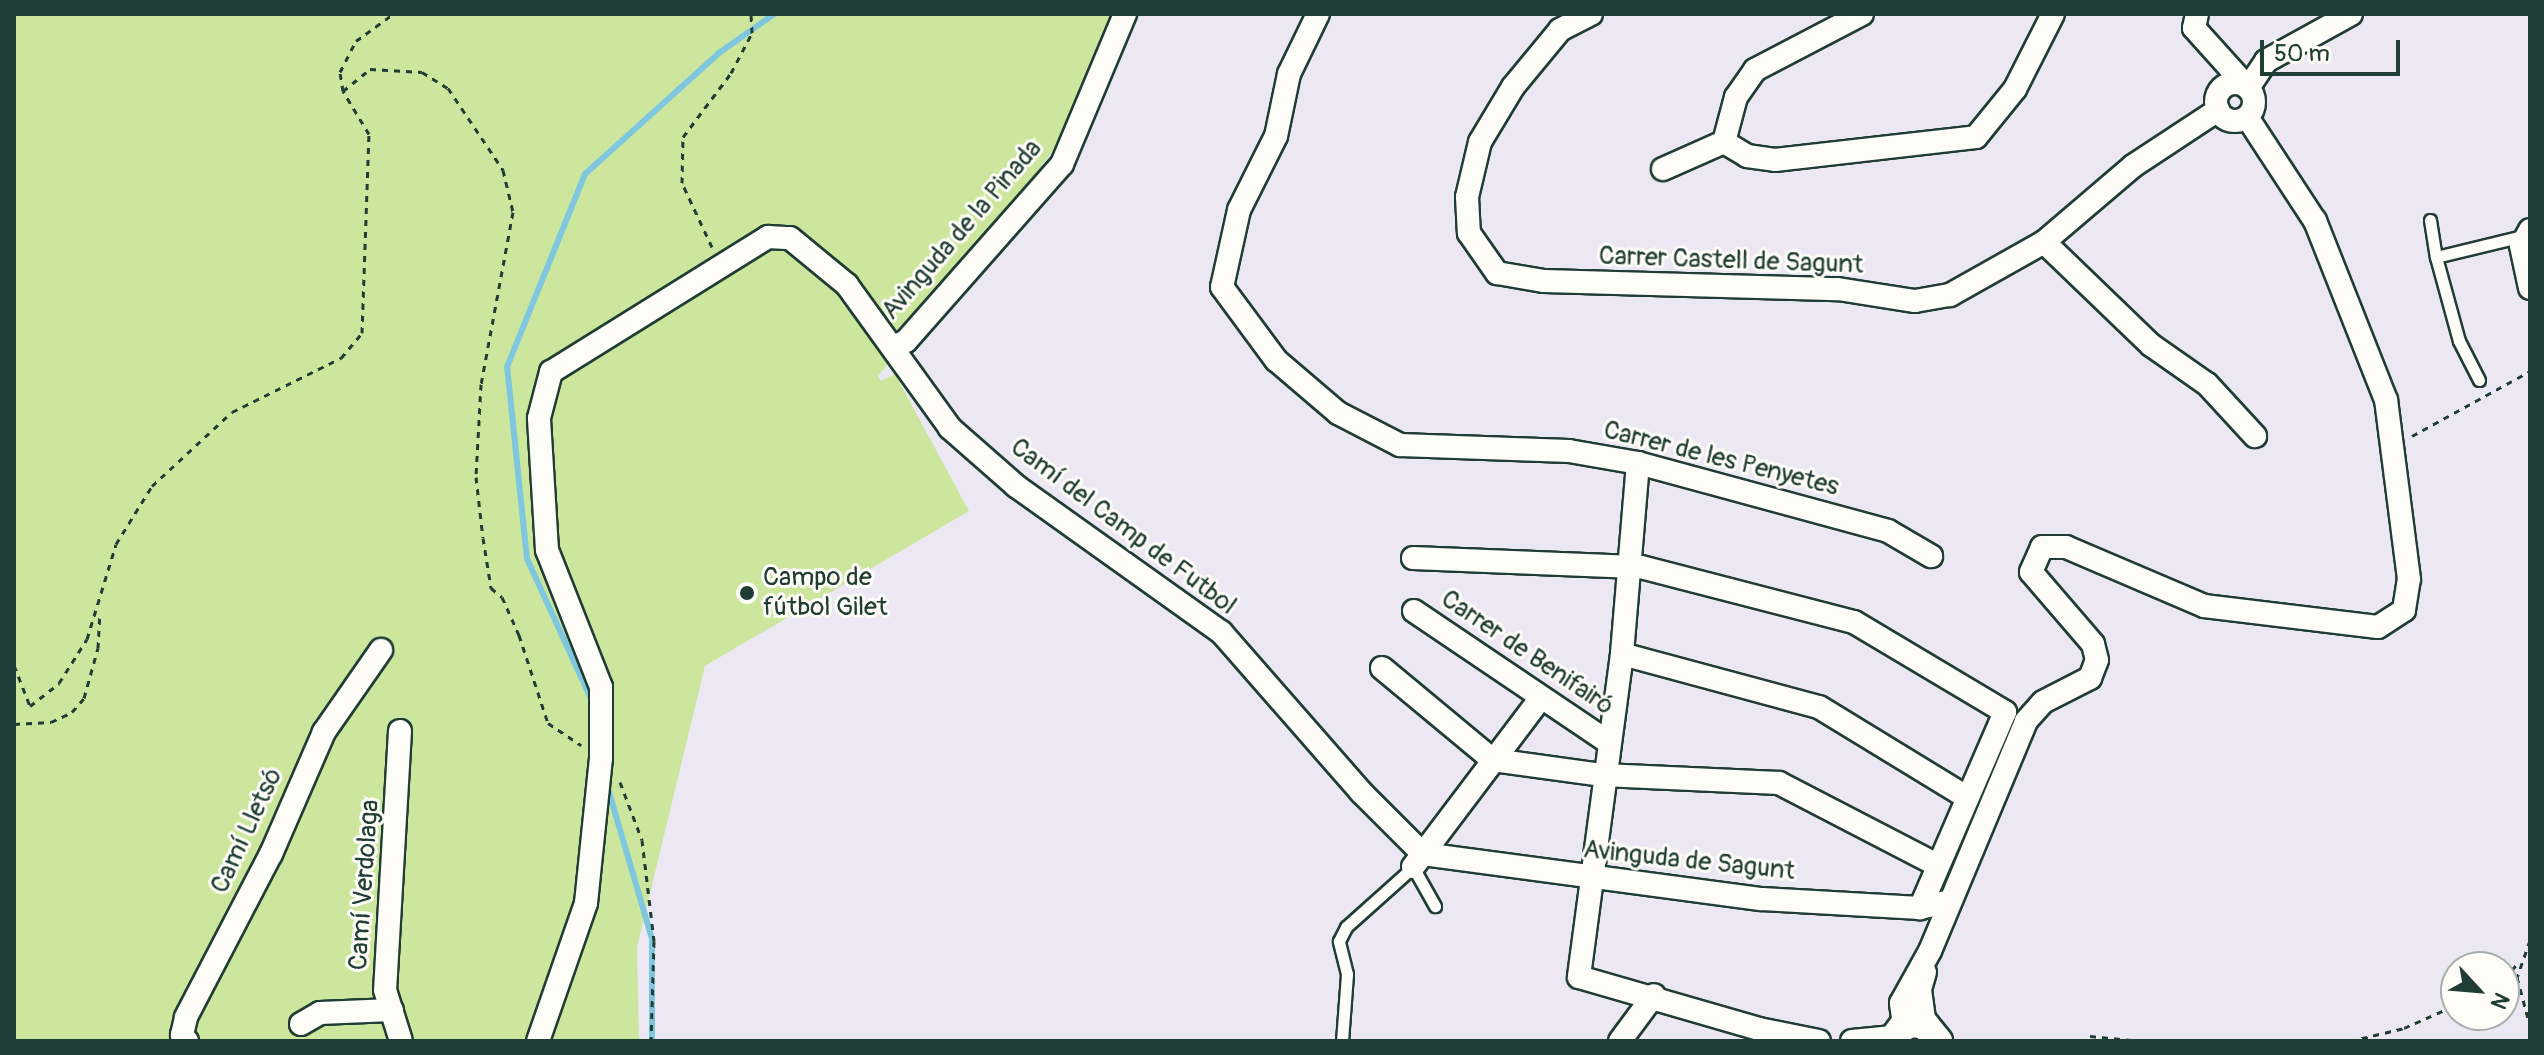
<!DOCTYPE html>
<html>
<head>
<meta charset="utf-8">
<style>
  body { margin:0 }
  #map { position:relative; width:2544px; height:1055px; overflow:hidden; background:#ece8f3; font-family:Pangolin,sans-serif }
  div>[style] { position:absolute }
  .green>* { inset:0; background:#cce79d }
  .stream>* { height:6px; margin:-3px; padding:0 3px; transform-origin:3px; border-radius:3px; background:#7fc6df }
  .path>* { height:3px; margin-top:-1.5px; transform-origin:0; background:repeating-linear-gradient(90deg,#1f3d34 0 6px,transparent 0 12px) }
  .roads { filter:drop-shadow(2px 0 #1f3d34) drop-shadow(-2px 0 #1f3d34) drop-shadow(0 2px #1f3d34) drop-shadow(0 -2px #1f3d34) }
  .service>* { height:11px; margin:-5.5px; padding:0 5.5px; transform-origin:5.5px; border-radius:5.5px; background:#fdfcf7 }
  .minor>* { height:22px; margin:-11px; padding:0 11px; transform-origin:11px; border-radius:11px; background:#fdfcf7 }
  .minor>.ring { margin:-11px; padding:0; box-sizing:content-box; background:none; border:22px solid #fdfcf7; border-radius:50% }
  .tertiary>* { height:28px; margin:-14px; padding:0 14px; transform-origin:14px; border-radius:14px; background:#fdfcf7 }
  .dots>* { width:22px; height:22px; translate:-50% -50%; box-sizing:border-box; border:4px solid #fdfcf7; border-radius:50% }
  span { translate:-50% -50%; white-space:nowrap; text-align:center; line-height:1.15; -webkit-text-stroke:6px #fdfcf7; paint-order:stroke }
  .street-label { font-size:26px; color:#1f3d34 }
  .poi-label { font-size:26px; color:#1f3d34 }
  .left { translate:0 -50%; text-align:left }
  .frame { position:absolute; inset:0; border:16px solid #1f3d34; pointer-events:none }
  .north { position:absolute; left:2440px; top:951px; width:80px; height:80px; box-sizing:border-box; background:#fdfcf7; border:2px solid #a4b0a9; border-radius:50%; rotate:116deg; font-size:22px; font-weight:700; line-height:32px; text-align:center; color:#1f3d34 }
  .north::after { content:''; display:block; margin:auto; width:28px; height:36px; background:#1f3d34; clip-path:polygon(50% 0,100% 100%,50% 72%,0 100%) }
  .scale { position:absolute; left:2260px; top:40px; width:140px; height:36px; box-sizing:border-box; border:4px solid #1f3d34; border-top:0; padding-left:10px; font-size:24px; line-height:28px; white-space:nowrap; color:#1f3d34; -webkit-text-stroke:6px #fdfcf7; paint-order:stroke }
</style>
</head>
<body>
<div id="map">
  <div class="green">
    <div style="clip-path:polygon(14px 14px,1125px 14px,1085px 107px,945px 297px,878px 376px,881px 381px,895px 374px,969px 511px,705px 666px,637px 947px,639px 1041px,14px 1041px)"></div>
  </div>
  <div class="stream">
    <div style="left:593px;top:703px;width:158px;rotate:-114.6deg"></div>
    <div style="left:527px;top:559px;width:193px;rotate:-95.9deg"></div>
    <div style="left:507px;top:367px;width:208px;rotate:-68deg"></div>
    <div style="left:585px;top:174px;width:181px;rotate:-42.1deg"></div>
    <div style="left:719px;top:53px;width:67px;rotate:-35.3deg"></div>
    <div style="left:607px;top:785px;width:160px;rotate:73.7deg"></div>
    <div style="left:652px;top:939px;width:102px;rotate:90deg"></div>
  </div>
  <div class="path">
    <div style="left:343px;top:91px;width:19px;rotate:-99deg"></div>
    <div style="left:340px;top:72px;width:35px;rotate:-63deg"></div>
    <div style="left:356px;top:41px;width:46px;rotate:-36.1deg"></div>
    <div style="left:712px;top:247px;width:71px;rotate:-115.1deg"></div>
    <div style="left:682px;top:183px;width:46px;rotate:-88.8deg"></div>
    <div style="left:683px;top:137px;width:80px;rotate:-53.1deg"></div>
    <div style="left:731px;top:73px;width:45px;rotate:-62.3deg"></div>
    <div style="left:752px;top:33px;width:19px;rotate:-93deg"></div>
    <div style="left:2412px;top:436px;width:135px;rotate:-28.8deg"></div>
    <div style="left:14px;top:665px;width:44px;rotate:68.7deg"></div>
    <div style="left:30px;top:706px;width:37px;rotate:-38deg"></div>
    <div style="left:59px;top:683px;width:52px;rotate:-57.5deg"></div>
    <div style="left:87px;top:639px;width:99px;rotate:-73deg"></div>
    <div style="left:116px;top:544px;width:68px;rotate:-58.2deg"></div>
    <div style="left:152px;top:486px;width:109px;rotate:-42.8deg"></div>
    <div style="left:232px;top:412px;width:122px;rotate:-26.4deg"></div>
    <div style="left:341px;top:358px;width:33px;rotate:-50deg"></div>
    <div style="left:362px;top:333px;width:199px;rotate:-88deg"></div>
    <div style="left:369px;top:134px;width:50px;rotate:-121.2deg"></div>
    <div style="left:343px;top:91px;width:35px;rotate:-39deg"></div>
    <div style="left:370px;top:69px;width:52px;rotate:3.3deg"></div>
    <div style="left:422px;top:72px;width:31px;rotate:32deg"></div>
    <div style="left:448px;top:88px;width:99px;rotate:56.1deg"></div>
    <div style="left:503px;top:170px;width:43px;rotate:76.6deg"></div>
    <div style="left:513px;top:212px;width:175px;rotate:100.5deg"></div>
    <div style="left:481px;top:384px;width:93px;rotate:93.1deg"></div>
    <div style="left:476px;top:477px;width:61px;rotate:83.5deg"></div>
    <div style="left:483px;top:538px;width:51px;rotate:80.9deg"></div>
    <div style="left:491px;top:588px;width:14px;rotate:39deg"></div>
    <div style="left:502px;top:597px;width:42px;rotate:65.9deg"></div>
    <div style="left:519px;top:635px;width:93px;rotate:71.8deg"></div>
    <div style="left:548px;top:723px;width:40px;rotate:34deg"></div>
    <div style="left:14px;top:724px;width:37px;rotate:-3deg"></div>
    <div style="left:51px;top:722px;width:23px;rotate:-25deg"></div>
    <div style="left:72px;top:712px;width:18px;rotate:-49deg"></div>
    <div style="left:84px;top:698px;width:52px;rotate:-74.4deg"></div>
    <div style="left:98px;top:648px;width:35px;rotate:-87deg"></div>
    <div style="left:620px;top:782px;width:62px;rotate:69.2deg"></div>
    <div style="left:642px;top:840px;width:102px;rotate:83.2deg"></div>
    <div style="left:654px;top:941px;width:100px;rotate:91.7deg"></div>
    <div style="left:2530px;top:940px;width:39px;rotate:109deg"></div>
    <div style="left:2517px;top:977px;width:51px;rotate:75.1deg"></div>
    <div style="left:2504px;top:979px;width:21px;rotate:-49deg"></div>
    <div style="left:2090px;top:1036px;width:51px;rotate:5.6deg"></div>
    <div style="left:2350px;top:1041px;width:56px;rotate:-13.5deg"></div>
    <div style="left:2404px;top:1028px;width:57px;rotate:-23.9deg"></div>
  </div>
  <div class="roads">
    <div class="service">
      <div style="left:2430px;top:220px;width:37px;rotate:81deg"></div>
      <div style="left:2479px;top:380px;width:44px;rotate:-117.1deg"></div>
      <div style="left:2459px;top:341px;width:87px;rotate:-105.3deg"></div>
      <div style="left:2436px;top:257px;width:94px;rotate:-13.6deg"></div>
      <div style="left:1342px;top:1041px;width:67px;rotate:-85.7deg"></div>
      <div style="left:1347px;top:974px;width:34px;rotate:-104deg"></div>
      <div style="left:1339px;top:941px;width:16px;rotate:-63deg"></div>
      <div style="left:1346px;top:927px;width:90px;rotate:-41.8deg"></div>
      <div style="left:1413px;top:867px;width:45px;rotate:60.6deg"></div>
    </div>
    <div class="minor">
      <div style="left:1318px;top:14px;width:67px;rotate:115.8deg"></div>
      <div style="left:1289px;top:74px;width:63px;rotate:101.8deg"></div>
      <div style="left:1276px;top:136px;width:83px;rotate:116.6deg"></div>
      <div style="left:1239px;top:210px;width:79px;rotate:102.4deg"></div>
      <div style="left:1222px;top:287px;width:91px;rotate:53.5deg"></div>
      <div style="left:1276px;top:360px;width:82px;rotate:40.5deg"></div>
      <div style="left:1338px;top:413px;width:70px;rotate:27.3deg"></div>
      <div style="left:1400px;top:445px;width:169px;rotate:2deg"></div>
      <div style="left:1569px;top:451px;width:70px;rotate:9.9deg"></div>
      <div style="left:1638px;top:463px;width:259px;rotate:15.2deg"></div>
      <div style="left:1888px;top:531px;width:50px;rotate:30.2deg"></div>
      <div style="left:1591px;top:14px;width:35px;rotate:153deg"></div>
      <div style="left:1560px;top:30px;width:74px;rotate:129.5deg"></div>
      <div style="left:1513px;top:87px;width:64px;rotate:121deg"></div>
      <div style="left:1480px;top:142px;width:57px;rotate:103.3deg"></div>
      <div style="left:1467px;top:197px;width:36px;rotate:87deg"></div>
      <div style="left:1469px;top:233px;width:49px;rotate:55deg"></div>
      <div style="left:1497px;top:273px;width:48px;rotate:9.7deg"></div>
      <div style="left:1544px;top:281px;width:294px;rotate:1.6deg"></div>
      <div style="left:1838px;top:289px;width:78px;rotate:8.9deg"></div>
      <div style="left:1915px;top:301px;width:36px;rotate:-10deg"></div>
      <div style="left:1950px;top:295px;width:108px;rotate:-29.4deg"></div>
      <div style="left:2044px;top:242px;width:117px;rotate:-40.5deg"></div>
      <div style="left:2133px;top:166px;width:102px;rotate:-33.4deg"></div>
      <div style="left:1862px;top:14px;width:121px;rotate:152.4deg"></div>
      <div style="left:1755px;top:70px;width:33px;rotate:125deg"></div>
      <div style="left:1736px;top:97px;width:47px;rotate:104.9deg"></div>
      <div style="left:1724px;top:142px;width:27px;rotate:31deg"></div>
      <div style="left:1747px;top:156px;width:28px;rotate:8deg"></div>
      <div style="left:1775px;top:160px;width:202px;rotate:-6.5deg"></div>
      <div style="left:1976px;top:137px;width:62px;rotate:-50.9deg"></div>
      <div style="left:2015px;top:89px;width:84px;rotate:-63.1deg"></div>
      <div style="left:2197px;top:14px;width:14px;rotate:102deg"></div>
      <div style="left:2194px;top:28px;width:81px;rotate:48deg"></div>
      <div style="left:2248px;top:88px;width:32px;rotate:-56deg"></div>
      <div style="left:2266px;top:61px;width:97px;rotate:-28.9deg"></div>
      <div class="ring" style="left:2216px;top:83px;width:16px;height:16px"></div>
      <div style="left:1663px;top:169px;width:67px;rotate:-23.9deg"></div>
      <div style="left:2530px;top:230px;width:18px;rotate:119deg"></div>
      <div style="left:2521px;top:246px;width:43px;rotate:77.9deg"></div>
      <div style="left:2044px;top:242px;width:149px;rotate:43.9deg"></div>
      <div style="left:2151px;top:345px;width:68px;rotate:34.9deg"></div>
      <div style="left:2207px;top:384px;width:71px;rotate:47.3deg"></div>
      <div style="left:896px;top:346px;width:11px;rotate:-27deg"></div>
      <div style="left:906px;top:341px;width:236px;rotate:-48.6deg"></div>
      <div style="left:1062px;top:164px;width:163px;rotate:-67.2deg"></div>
      <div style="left:1638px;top:463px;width:192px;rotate:94.8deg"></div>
      <div style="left:1622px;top:654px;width:326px;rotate:97.6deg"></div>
      <div style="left:1579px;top:977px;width:187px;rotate:16.1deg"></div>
      <div style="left:1759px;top:1029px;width:61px;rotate:11.3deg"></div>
      <div style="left:1413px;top:558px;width:228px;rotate:2.3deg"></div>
      <div style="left:1641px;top:567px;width:220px;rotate:14.5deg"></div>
      <div style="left:1854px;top:622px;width:176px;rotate:30.8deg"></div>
      <div style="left:2005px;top:712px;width:214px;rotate:113.4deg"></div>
      <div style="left:1414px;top:611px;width:234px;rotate:34deg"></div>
      <div style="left:1622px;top:654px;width:204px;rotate:15.1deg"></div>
      <div style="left:1819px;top:707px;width:171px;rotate:31.4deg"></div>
      <div style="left:1382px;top:668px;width:144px;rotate:39.7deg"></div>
      <div style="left:1493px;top:760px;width:111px;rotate:7.8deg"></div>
      <div style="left:1603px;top:775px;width:176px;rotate:2.6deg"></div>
      <div style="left:1779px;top:783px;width:178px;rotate:27.4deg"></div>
      <div style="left:400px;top:731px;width:259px;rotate:93.3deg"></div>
      <div style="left:385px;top:990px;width:53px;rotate:72.6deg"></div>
      <div style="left:1413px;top:867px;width:211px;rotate:-52.9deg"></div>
      <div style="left:1925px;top:972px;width:19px;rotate:106deg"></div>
      <div style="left:1920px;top:990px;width:35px;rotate:82deg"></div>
      <div style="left:301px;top:1024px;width:22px;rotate:-30deg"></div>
      <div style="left:320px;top:1013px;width:72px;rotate:-2.4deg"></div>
      <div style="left:1904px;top:1025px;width:22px;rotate:-98deg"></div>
      <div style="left:1901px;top:1003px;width:60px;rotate:-60.9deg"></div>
      <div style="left:1930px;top:951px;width:249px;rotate:-67.3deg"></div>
      <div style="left:2026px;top:721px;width:25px;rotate:-48deg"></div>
      <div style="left:2043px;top:702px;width:53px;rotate:-27.1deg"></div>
      <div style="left:2090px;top:678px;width:19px;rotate:-69deg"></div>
      <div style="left:2097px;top:660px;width:16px;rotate:-104deg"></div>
      <div style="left:2093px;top:644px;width:95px;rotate:-130.7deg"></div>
      <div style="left:2031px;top:572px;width:27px;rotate:-66deg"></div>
      <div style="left:2042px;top:547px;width:24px"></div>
      <div style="left:2066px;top:547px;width:150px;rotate:23.1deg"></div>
      <div style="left:2204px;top:606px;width:175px;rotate:6.9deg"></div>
      <div style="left:2378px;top:627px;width:31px;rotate:-33deg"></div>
      <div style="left:2404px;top:610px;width:31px;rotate:-81deg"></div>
      <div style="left:2409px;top:579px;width:180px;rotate:-97.3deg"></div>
      <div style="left:2386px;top:400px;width:193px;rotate:-111.6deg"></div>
      <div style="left:2315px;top:221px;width:124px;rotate:-123.2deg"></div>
      <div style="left:187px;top:1041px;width:8px;rotate:-130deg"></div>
      <div style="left:182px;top:1035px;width:18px;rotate:-77deg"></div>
      <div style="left:186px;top:1017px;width:184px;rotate:-62.5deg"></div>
      <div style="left:271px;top:854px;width:133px;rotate:-66.5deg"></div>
      <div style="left:324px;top:732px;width:100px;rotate:-55.2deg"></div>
      <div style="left:538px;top:1041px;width:146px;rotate:-70.8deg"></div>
      <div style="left:586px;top:903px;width:146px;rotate:-84.1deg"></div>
      <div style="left:601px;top:758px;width:71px;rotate:-90deg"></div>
      <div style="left:601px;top:687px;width:147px;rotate:-111.5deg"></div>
      <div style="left:547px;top:550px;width:132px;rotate:-93.5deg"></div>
      <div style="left:539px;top:418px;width:48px;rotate:-75.4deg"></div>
      <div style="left:551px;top:372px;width:256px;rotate:-31.9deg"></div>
      <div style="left:768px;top:237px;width:22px;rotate:3deg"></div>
      <div style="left:790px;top:238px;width:74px;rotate:39.5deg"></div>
      <div style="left:847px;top:285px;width:176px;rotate:54.2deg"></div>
      <div style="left:950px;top:428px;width:88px;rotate:41.3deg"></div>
      <div style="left:1016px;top:486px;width:252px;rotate:35.5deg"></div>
      <div style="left:1221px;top:632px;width:213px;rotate:48.8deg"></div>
      <div style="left:1361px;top:792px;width:88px;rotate:45deg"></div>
      <div style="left:1423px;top:854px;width:342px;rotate:7.6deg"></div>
      <div style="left:1762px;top:899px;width:158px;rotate:3.3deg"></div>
      <div style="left:1920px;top:908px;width:31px;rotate:-13deg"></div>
      <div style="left:1620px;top:1041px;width:57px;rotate:-53.5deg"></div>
      <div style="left:1852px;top:1041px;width:41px;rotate:-5.6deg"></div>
    </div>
    <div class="tertiary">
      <div style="left:1892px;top:1041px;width:20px;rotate:-53deg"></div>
      <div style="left:1904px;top:1025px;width:11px;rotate:-10deg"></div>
      <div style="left:1915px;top:1023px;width:10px;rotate:11deg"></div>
      <div style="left:1925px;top:1025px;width:21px;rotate:51deg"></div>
    </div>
  </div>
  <div class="dots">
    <div style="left:747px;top:593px;background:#1f3d34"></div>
  </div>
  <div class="street-label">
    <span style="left:962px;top:230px;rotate:-49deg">Avinguda de la Pinada</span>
    <span style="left:1731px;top:261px;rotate:2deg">Carrer Castell de Sagunt</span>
    <span style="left:1721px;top:459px;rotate:14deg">Carrer de les Penyetes</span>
    <span style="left:1123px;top:527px;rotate:37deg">Camí del Camp de Futbol</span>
    <span style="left:1527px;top:653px;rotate:34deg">Carrer de Benifairó</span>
    <span style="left:247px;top:831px;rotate:-65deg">Camí Lletsó</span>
    <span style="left:1689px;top:861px;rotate:6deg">Avinguda de Sagunt</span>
    <span style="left:365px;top:885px;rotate:-86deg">Camí Verdolaga</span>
  </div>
  <div class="poi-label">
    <span class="left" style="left:763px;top:593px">Campo de<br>fútbol Gilet</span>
  </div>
  <div class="frame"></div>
  <div class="north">N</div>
  <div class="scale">50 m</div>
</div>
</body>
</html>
